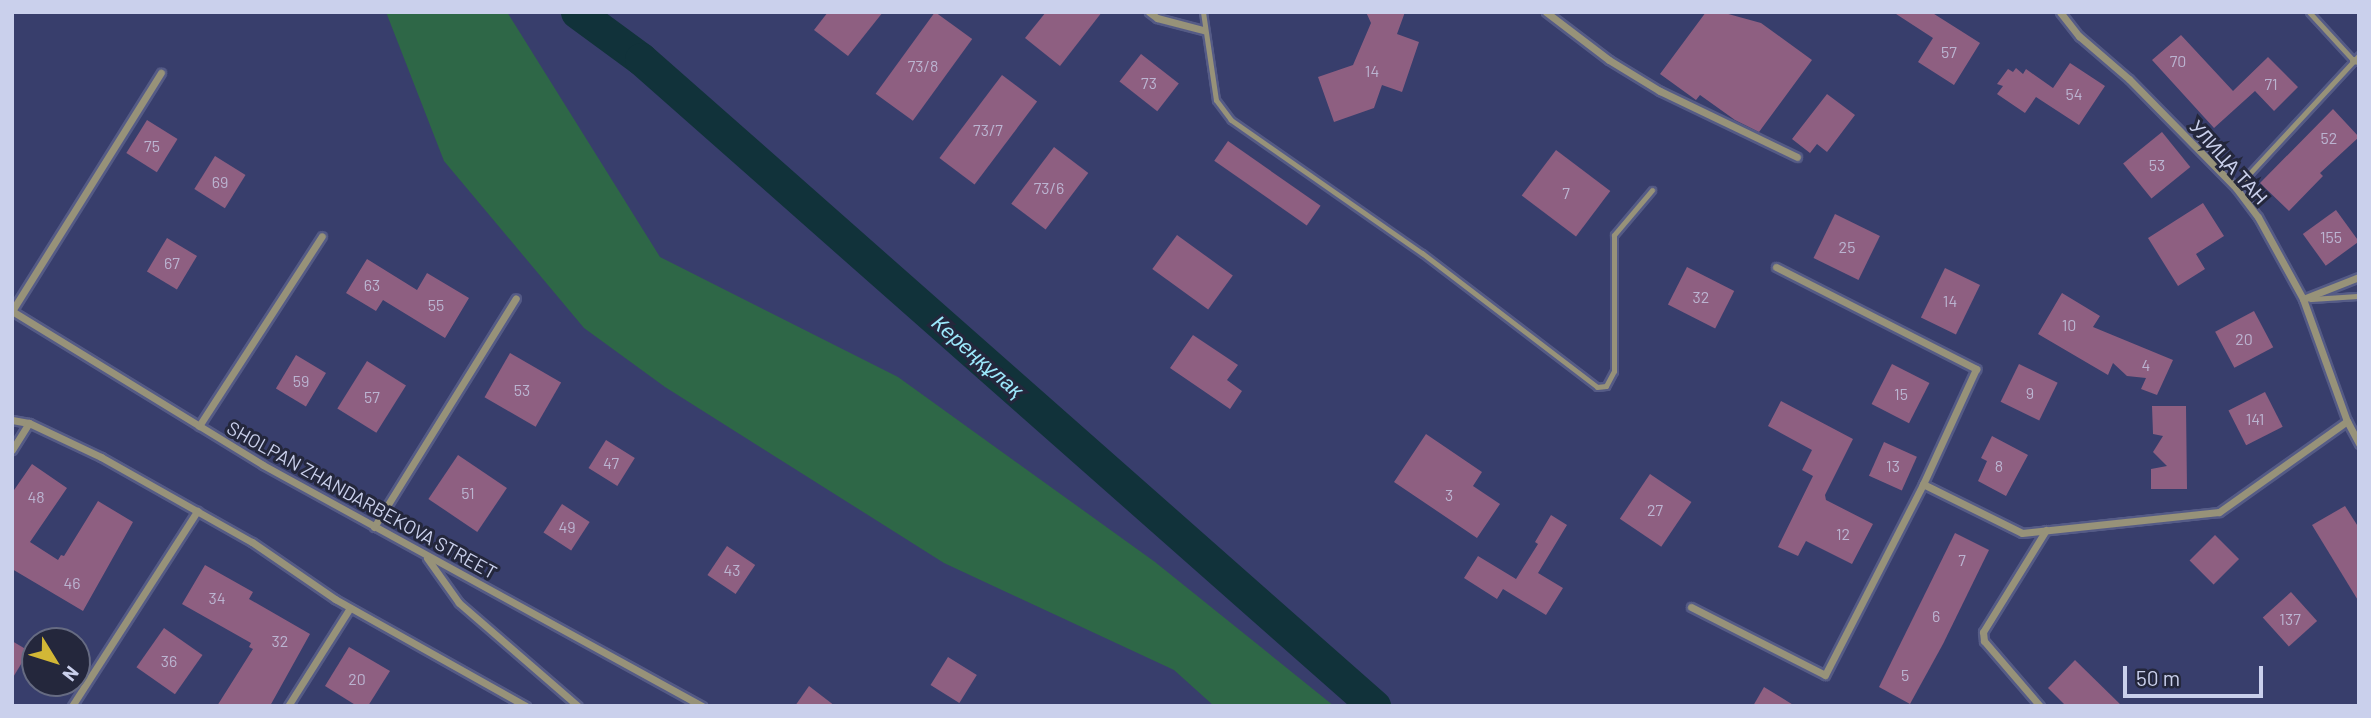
<!DOCTYPE html>
<html>
<head>
<meta charset="utf-8">
<style>
  body { margin:0 }
  #map { position:relative; width:2371px; height:718px; overflow:hidden; background:#383e6c; font-family:Barlow,sans-serif }
  div>[style] { position:absolute }
  .green>* { inset:0; background:#2e6747 }
  .river>* { height:33px; margin:-16.5px; padding:0 16.5px; transform-origin:16.5px; border-radius:16.5px; background:#11323a }
  .building>* { inset:0; background:#8e5f81; transform-origin:0 0 }
  .roads { filter:drop-shadow(2px 0 #555b86) drop-shadow(-2px 0 #555b86) drop-shadow(0 2px #555b86) drop-shadow(0 -2px #555b86) }
  .service>* { height:5px; margin:-2.5px; padding:0 2.5px; transform-origin:2.5px; border-radius:2.5px; background:#979279 }
  .minor>* { height:7px; margin:-3.5px; padding:0 3.5px; transform-origin:3.5px; border-radius:3.5px; background:#979279 }
  span { translate:-50% -50%; white-space:nowrap; text-align:center; line-height:1.15; -webkit-text-stroke:6px #24273c; paint-order:stroke }
  .number-label { font-size:16px; color:#bbb4d1 }
  .number-label span { -webkit-text-stroke-width:0 }
  .street-label { font-size:19px; color:#cad0ec }
  .water-label { font-size:21px; color:#9ce8fc; font-style:italic }
  .frame { position:absolute; inset:0; border:14px solid #cad0ec; pointer-events:none }
  .north { position:absolute; left:21px; top:627px; width:70px; height:70px; box-sizing:border-box; background:#24273c; border:2px solid #666b82; border-radius:50%; rotate:128deg; font-size:19px; font-weight:700; line-height:28px; text-align:center; color:#cad0ec }
  .north::after { content:''; display:block; margin:auto; width:24px; height:32px; background:#d2b736; clip-path:polygon(50% 0,100% 100%,50% 72%,0 100%) }
  .scale { position:absolute; left:2123px; top:666px; width:140px; height:32px; box-sizing:border-box; border:4px solid #cad0ec; border-top:0; padding-left:9px; font-size:21px; line-height:24px; white-space:nowrap; color:#cad0ec; -webkit-text-stroke:5px #24273c; paint-order:stroke }
</style>
</head>
<body>
<div id="map">
  <div class="green">
    <div style="clip-path:polygon(386px 12px,507px 12px,660px 257px,898px 377px,1155px 562px,1334px 706px,1214px 706px,1174px 670px,944px 563px,665px 387px,584px 328px,444px 161px)"></div>
  </div>
  <div class="river">
    <div style="left:577px;top:12px;width:79px;rotate:36.3deg"></div>
    <div style="left:641px;top:59px;width:978px;rotate:41.43deg"></div>
  </div>
  <div class="building">
    <div style="clip-path:polygon(828px 12px,883px 12px,848px 56px,814px 30px)"></div>
    <div style="left:935px;top:12px;width:46px;height:101px;rotate:36deg"></div>
    <div style="clip-path:polygon(1046px 12px,1102px 12px,1060px 66px,1025px 38px)"></div>
    <div style="clip-path:polygon(1366px 12px,1405px 12px,1397px 34px,1419px 42px,1402px 92px,1382px 85px,1374px 108px,1334px 122px,1318px 77px,1353px 65px,1371px 23px)"></div>
    <div style="clip-path:polygon(1706px 12px,1721px 12px,1761px 23px,1812px 60px,1759px 132px,1735px 120px,1700px 95px,1696px 100px,1660px 74px)"></div>
    <div style="clip-path:polygon(1893px 12px,1931px 12px,1980px 43px,1954px 85px,1918px 62px,1933px 38px)"></div>
    <div style="clip-path:polygon(2181px 35px,2233px 91px,2268px 57px,2298px 87px,2274px 111px,2255px 91px,2214px 128px,2152px 60px)"></div>
    <div style="left:1141px;top:54px;width:48px;height:35px;rotate:38deg"></div>
    <div style="clip-path:polygon(2070px 63px,2105px 86px,2079px 125px,2036px 97px,2025px 113px,1997px 94px,2003px 86px,1997px 84px,2008px 69px,2013px 72px,2016px 68px,2023px 74px,2026px 69px,2053px 88px)"></div>
    <div style="left:1002px;top:75px;width:44px;height:104px;rotate:37deg"></div>
    <div style="clip-path:polygon(1827px 94px,1855px 115px,1827px 152px,1817px 144px,1810px 153px,1792px 139px)"></div>
    <div style="clip-path:polygon(2333px 109px,2359px 137px,2320px 173px,2323px 176px,2289px 211px,2260px 183px)"></div>
    <div style="left:147px;top:120px;width:36px;height:39px;rotate:32deg"></div>
    <div style="left:2162px;top:132px;width:45px;height:50px;rotate:51deg"></div>
    <div style="left:1228px;top:141px;width:113px;height:24px;rotate:35deg"></div>
    <div style="left:1054px;top:147px;width:43px;height:71px;rotate:37deg"></div>
    <div style="left:1556px;top:150px;width:68px;height:57px;rotate:37deg"></div>
    <div style="left:215px;top:156px;width:36px;height:39px;rotate:32deg"></div>
    <div style="clip-path:polygon(2203px 203px,2224px 236px,2196px 254px,2205px 269px,2178px 286px,2148px 238px)"></div>
    <div style="left:2336px;top:210px;width:39px;height:41px;rotate:54deg"></div>
    <div style="left:1835px;top:214px;width:50px;height:49px;rotate:26deg"></div>
    <div style="left:1177px;top:235px;width:69px;height:42px;rotate:36deg"></div>
    <div style="left:167px;top:238px;width:35px;height:39px;rotate:31deg"></div>
    <div style="clip-path:polygon(367px 259px,417px 290px,427px 273px,469px 298px,445px 338px,383px 300px,376px 311px,346px 293px)"></div>
    <div style="left:1687px;top:267px;width:53px;height:42px;rotate:27deg"></div>
    <div style="left:1945px;top:268px;width:39px;height:55px;rotate:26deg"></div>
    <div style="clip-path:polygon(2062px 293px,2100px 316px,2093px 327px,2173px 360px,2157px 395px,2141px 389px,2146px 378px,2127px 376px,2113px 363px,2108px 375px,2038px 334px)"></div>
    <div style="left:2254px;top:311px;width:41px;height:44px;rotate:62deg"></div>
    <div style="clip-path:polygon(1193px 335px,1238px 365px,1227px 380px,1242px 391px,1230px 409px,1170px 368px)"></div>
    <div style="left:510px;top:353px;width:59px;height:51px;rotate:30deg"></div>
    <div style="left:296px;top:355px;width:35px;height:39px;rotate:31deg"></div>
    <div style="left:367px;top:361px;width:46px;height:56px;rotate:32deg"></div>
    <div style="left:1892px;top:364px;width:42px;height:45px;rotate:27deg"></div>
    <div style="left:2019px;top:364px;width:43px;height:42px;rotate:26deg"></div>
    <div style="left:2265px;top:392px;width:39px;height:41px;rotate:63deg"></div>
    <div style="clip-path:polygon(1781px 401px,1853px 439px,1825px 495px,1826px 500px,1873px 524px,1852px 564px,1806px 541px,1798px 556px,1778px 547px,1813px 476px,1802px 470px,1812px 450px,1768px 426px)"></div>
    <div style="clip-path:polygon(2152px 406px,2186px 406px,2187px 489px,2151px 489px,2151px 469px,2167px 466px,2153px 452px,2163px 436px,2153px 434px)"></div>
    <div style="clip-path:polygon(1426px 434px,1482px 472px,1473px 486px,1500px 504px,1477px 538px,1394px 482px)"></div>
    <div style="clip-path:polygon(1992px 436px,2028px 455px,2006px 496px,1978px 481px,1987px 461px,1981px 458px)"></div>
    <div style="left:606px;top:440px;width:34px;height:33px;rotate:32deg"></div>
    <div style="left:1884px;top:442px;width:36px;height:37px;rotate:24deg"></div>
    <div style="left:458px;top:455px;width:59px;height:53px;rotate:34deg"></div>
    <div style="clip-path:polygon(32px 464px,67px 488px,30px 542px,58px 560px,61px 555px,64px 556px,98px 501px,133px 522px,83px 611px,12px 569px,12px 493px)"></div>
    <div style="left:1650px;top:474px;width:50px;height:54px;rotate:34deg"></div>
    <div style="left:562px;top:504px;width:33px;height:34px;rotate:33deg"></div>
    <div style="clip-path:polygon(2345px 506px,2359px 528px,2359px 602px,2312px 525px)"></div>
    <div style="clip-path:polygon(1551px 515px,1567px 525px,1538px 573px,1563px 588px,1546px 615px,1503px 589px,1497px 599px,1464px 578px,1478px 556px,1516px 579px,1538px 544px,1535px 542px)"></div>
    <div style="clip-path:polygon(1955px 533px,1989px 550px,1943px 644px,1910px 704px,1879px 687px)"></div>
    <div style="left:2215px;top:535px;width:34px;height:36px;rotate:45deg"></div>
    <div style="left:727px;top:546px;width:34px;height:35px;rotate:34deg"></div>
    <div style="clip-path:polygon(205px 565px,253px 592px,249px 599px,310px 634px,270px 706px,217px 706px,253px 649px,249px 647px,251px 643px,182px 604px)"></div>
    <div style="left:2291px;top:592px;width:39px;height:38px;rotate:48deg"></div>
    <div style="left:164px;top:628px;width:47px;height:48px;rotate:35deg"></div>
    <div style="clip-path:polygon(12px 641px,29px 651px,12px 679px)"></div>
    <div style="clip-path:polygon(349px 647px,390px 671px,368px 706px,357px 706px,325px 686px)"></div>
    <div style="left:948px;top:657px;width:34px;height:33px;rotate:32deg"></div>
    <div style="clip-path:polygon(2075px 660px,2122px 706px,2066px 706px,2048px 688px)"></div>
    <div style="clip-path:polygon(809px 686px,835px 706px,795px 706px)"></div>
    <div style="clip-path:polygon(1764px 687px,1795px 706px,1753px 706px)"></div>
  </div>
  <div class="roads">
    <div class="service">
      <div style="left:1203px;top:12px;width:89px;rotate:81.6deg"></div>
      <div style="left:1216px;top:100px;width:25px;rotate:53deg"></div>
      <div style="left:1231px;top:120px;width:233px;rotate:34.9deg"></div>
      <div style="left:1422px;top:253px;width:220px;rotate:37.4deg"></div>
      <div style="left:1597px;top:387px;width:9px;rotate:-6deg"></div>
      <div style="left:1606px;top:386px;width:17px;rotate:-62deg"></div>
      <div style="left:1614px;top:371px;width:136px;rotate:-90deg"></div>
      <div style="left:1614px;top:235px;width:59px;rotate:-49.8deg"></div>
      <div style="left:2309px;top:12px;width:65px;rotate:47.5deg"></div>
      <div style="left:2236px;top:188px;width:181px;rotate:-47.2deg"></div>
      <div style="left:2310px;top:299px;width:49px;rotate:-3.5deg"></div>
    </div>
    <div class="minor">
      <div style="left:1149px;top:12px;width:10px;rotate:37deg"></div>
      <div style="left:1157px;top:18px;width:48px;rotate:14.6deg"></div>
      <div style="left:1546px;top:12px;width:79px;rotate:37.3deg"></div>
      <div style="left:1609px;top:60px;width:60px;rotate:31.3deg"></div>
      <div style="left:1660px;top:91px;width:152px;rotate:25.7deg"></div>
      <div style="left:2060px;top:12px;width:31px;rotate:52deg"></div>
      <div style="left:2079px;top:36px;width:66px;rotate:40.7deg"></div>
      <div style="left:2129px;top:79px;width:153px;rotate:45.5deg"></div>
      <div style="left:2236px;top:188px;width:36px;rotate:53deg"></div>
      <div style="left:2258px;top:217px;width:94px;rotate:61.2deg"></div>
      <div style="left:2303px;top:299px;width:130px;rotate:70.2deg"></div>
      <div style="left:2347px;top:421px;width:26px;rotate:62deg"></div>
      <div style="left:2353px;top:60px;width:6px;rotate:9deg"></div>
      <div style="left:1776px;top:267px;width:225px;rotate:27deg"></div>
      <div style="left:1976px;top:369px;width:127px;rotate:114.7deg"></div>
      <div style="left:2303px;top:299px;width:60px;rotate:-21.4deg"></div>
      <div style="left:12px;top:311px;width:294px;rotate:31.5deg"></div>
      <div style="left:263px;top:465px;width:501px;rotate:28.77deg"></div>
      <div style="left:12px;top:311px;width:281px;rotate:-58deg"></div>
      <div style="left:12px;top:420px;width:17px;rotate:10deg"></div>
      <div style="left:29px;top:423px;width:80px;rotate:25.3deg"></div>
      <div style="left:101px;top:457px;width:173px;rotate:29.4deg"></div>
      <div style="left:252px;top:542px;width:101px;rotate:34.5deg"></div>
      <div style="left:335px;top:599px;width:219px;rotate:29.3deg"></div>
      <div style="left:199px;top:426px;width:226px;rotate:-57.1deg"></div>
      <div style="left:12px;top:450px;width:32px;rotate:-58deg"></div>
      <div style="left:374px;top:527px;width:269px;rotate:-58.2deg"></div>
      <div style="left:427px;top:558px;width:55px;rotate:54.6deg"></div>
      <div style="left:459px;top:603px;width:157px;rotate:40.9deg"></div>
      <div style="left:1691px;top:607px;width:150px;rotate:26.9deg"></div>
      <div style="left:1825px;top:675px;width:215px;rotate:-62.8deg"></div>
      <div style="left:1923px;top:484px;width:110px;rotate:26.3deg"></div>
      <div style="left:2022px;top:533px;width:198px;rotate:-6.1deg"></div>
      <div style="left:2219px;top:512px;width:157px;rotate:-35.4deg"></div>
      <div style="left:72px;top:706px;width:232px;rotate:-57.3deg"></div>
      <div style="left:288px;top:706px;width:116px;rotate:-57.7deg"></div>
      <div style="left:2040px;top:706px;width:86px;rotate:-130.7deg"></div>
      <div style="left:1984px;top:641px;width:9px;rotate:-96deg"></div>
      <div style="left:1983px;top:632px;width:120px;rotate:-58.3deg"></div>
    </div>
  </div>
  <div class="number-label">
    <span style="left:1949px;top:52px">57</span>
    <span style="left:2178px;top:61px">70</span>
    <span style="left:923px;top:66px">73/8</span>
    <span style="left:1372px;top:71px">14</span>
    <span style="left:1149px;top:83px">73</span>
    <span style="left:2271px;top:84px">71</span>
    <span style="left:2074px;top:94px">54</span>
    <span style="left:988px;top:130px">73/7</span>
    <span style="left:2329px;top:138px">52</span>
    <span style="left:152px;top:146px">75</span>
    <span style="left:2157px;top:165px">53</span>
    <span style="left:220px;top:182px">69</span>
    <span style="left:1049px;top:188px">73/6</span>
    <span style="left:1566px;top:193px">7</span>
    <span style="left:2331px;top:237px">155</span>
    <span style="left:1847px;top:247px">25</span>
    <span style="left:172px;top:263px">67</span>
    <span style="left:372px;top:285px">63</span>
    <span style="left:1701px;top:297px">32</span>
    <span style="left:1950px;top:301px">14</span>
    <span style="left:436px;top:305px">55</span>
    <span style="left:2069px;top:325px">10</span>
    <span style="left:2244px;top:339px">20</span>
    <span style="left:2146px;top:365px">4</span>
    <span style="left:301px;top:381px">59</span>
    <span style="left:522px;top:390px">53</span>
    <span style="left:2030px;top:393px">9</span>
    <span style="left:1901px;top:394px">15</span>
    <span style="left:372px;top:397px">57</span>
    <span style="left:2255px;top:419px">141</span>
    <span style="left:611px;top:463px">47</span>
    <span style="left:1893px;top:466px">13</span>
    <span style="left:1999px;top:466px">8</span>
    <span style="left:468px;top:493px">51</span>
    <span style="left:1449px;top:495px">3</span>
    <span style="left:36px;top:497px">48</span>
    <span style="left:1655px;top:510px">27</span>
    <span style="left:567px;top:527px">49</span>
    <span style="left:1843px;top:534px">12</span>
    <span style="left:1962px;top:560px">7</span>
    <span style="left:732px;top:570px">43</span>
    <span style="left:72px;top:583px">46</span>
    <span style="left:217px;top:598px">34</span>
    <span style="left:1936px;top:616px">6</span>
    <span style="left:2290px;top:619px">137</span>
    <span style="left:280px;top:641px">32</span>
    <span style="left:169px;top:661px">36</span>
    <span style="left:1905px;top:675px">5</span>
    <span style="left:357px;top:679px">20</span>
  </div>
  <div class="street-label">
    <span style="left:2229px;top:162px;rotate:48deg">УЛИЦА ТАН</span>
    <span style="left:362px;top:500px;rotate:29deg">SHOLPAN ZHANDARBEKOVA STREET</span>
  </div>
  <div class="water-label">
    <span style="left:978px;top:356px;rotate:41deg">Кереңқұлақ</span>
  </div>
  <div class="frame"></div>
  <div class="north">N</div>
  <div class="scale">50 m</div>
</div>
</body>
</html>
